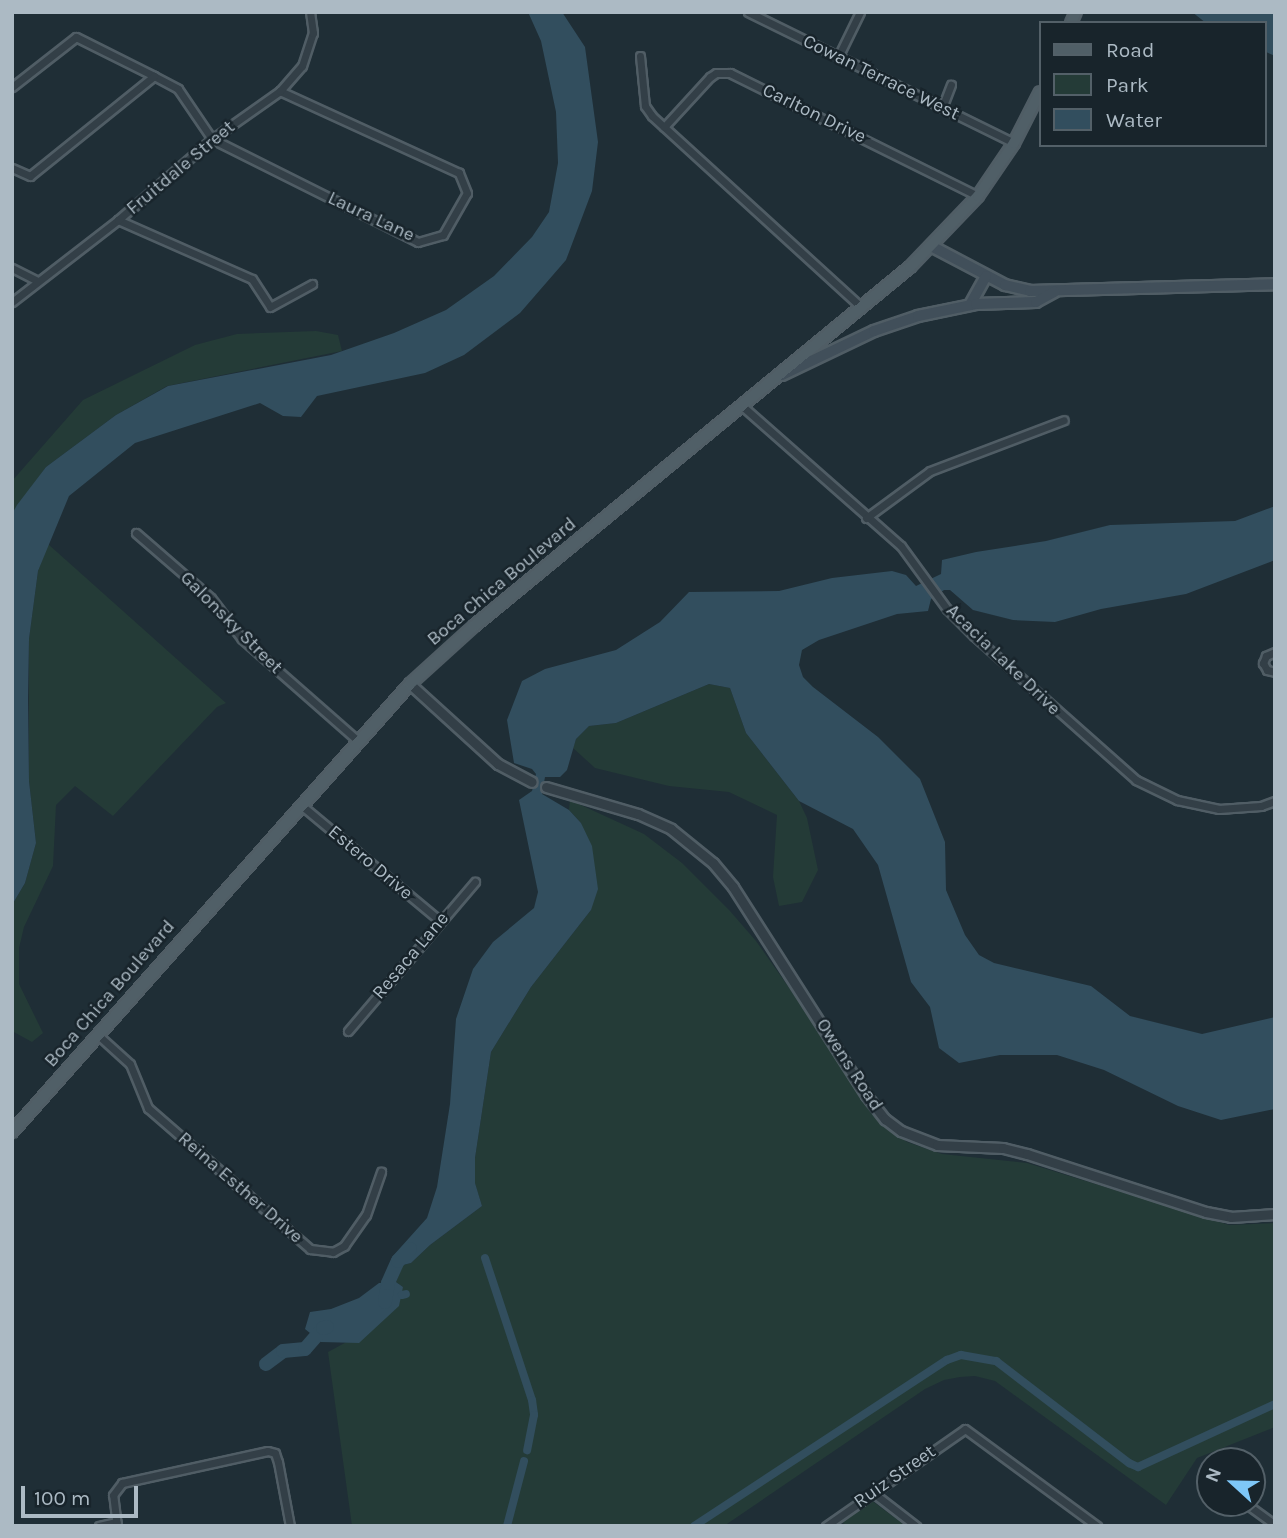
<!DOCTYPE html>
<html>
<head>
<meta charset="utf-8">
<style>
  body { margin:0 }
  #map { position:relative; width:1287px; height:1538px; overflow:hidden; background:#1f2e36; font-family:Karla,sans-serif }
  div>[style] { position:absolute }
  .green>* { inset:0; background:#243b37 }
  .water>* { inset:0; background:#324e5e }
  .canal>* { height:8px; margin:-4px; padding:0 4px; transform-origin:4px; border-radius:4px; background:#324e5e }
  .river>* { height:14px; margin:-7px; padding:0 7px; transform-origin:7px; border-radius:7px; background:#324e5e }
  .roads { filter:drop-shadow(2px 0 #505d65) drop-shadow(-2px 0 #505d65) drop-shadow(0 2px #505d65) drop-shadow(0 -2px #505d65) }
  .minor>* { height:7px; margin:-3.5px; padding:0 3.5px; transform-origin:3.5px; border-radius:3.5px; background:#333f47 }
  .tertiary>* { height:9px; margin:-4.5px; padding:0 4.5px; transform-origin:4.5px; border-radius:4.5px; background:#333f47 }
  .secondary>* { height:10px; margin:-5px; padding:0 5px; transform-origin:5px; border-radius:5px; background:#414f5a }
  .primary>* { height:10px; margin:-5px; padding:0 5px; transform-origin:5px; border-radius:5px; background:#505f67 }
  span { translate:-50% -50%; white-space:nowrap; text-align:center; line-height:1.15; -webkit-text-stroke:5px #18242b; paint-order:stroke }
  .street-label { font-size:19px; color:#acbac4 }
  .frame { position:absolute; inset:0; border:14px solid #acbac4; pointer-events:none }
  .legend { position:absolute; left:1039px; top:21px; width:228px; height:126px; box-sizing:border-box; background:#18242b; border:2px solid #536068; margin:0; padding:9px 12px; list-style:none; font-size:21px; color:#acbac4 }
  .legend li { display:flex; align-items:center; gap:14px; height:35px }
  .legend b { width:35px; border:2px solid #536068 }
  .north { position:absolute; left:1196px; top:1447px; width:70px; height:70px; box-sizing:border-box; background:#18242b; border:2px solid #536068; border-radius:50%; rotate:292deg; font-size:19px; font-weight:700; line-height:28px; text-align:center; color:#acbac4 }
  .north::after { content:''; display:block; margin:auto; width:24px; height:32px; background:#7ec7f7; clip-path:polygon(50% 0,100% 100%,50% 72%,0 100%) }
  .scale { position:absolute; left:21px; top:1486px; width:117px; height:32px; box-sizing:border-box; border:4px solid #acbac4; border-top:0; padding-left:9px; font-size:21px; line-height:24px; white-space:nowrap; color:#acbac4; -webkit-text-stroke:5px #18242b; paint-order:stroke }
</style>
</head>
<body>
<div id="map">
  <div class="green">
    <div style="clip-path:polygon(316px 331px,338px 335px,342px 351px,167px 386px,116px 415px,46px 467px,12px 514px,12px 481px,83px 400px,195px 345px,237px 334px)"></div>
    <div style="clip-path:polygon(48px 544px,226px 703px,217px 707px,113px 816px,75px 786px,56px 805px,53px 866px,24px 927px,19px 948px,19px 984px,43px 1033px,32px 1042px,12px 1031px,12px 905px,25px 883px,36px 843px,29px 781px,29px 639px,38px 571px)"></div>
    <div style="clip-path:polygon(709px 684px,730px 688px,746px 733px,799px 801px,807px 818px,818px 870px,802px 902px,779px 906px,773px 877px,777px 815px,729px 792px,669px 786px,595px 768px,573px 748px,576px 739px,589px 726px,616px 723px)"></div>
    <div style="clip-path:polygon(570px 800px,644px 834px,682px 863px,730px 911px,756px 941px,889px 1129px,907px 1142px,942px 1154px,1027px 1163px,1229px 1225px,1275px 1223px,1275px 1427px,1197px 1458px,1166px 1505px,995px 1381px,975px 1376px,960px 1377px,944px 1380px,925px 1389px,724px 1526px,352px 1526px,328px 1352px,352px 1339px,403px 1287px,396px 1282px,403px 1265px,411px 1263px,430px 1245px,482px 1206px,475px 1184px,475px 1158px,491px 1052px,531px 987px,591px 910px,581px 823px,569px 810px)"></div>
    <div style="clip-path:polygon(871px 1500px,906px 1526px,848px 1526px,842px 1522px)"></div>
  </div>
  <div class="water">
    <div style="clip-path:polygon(528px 12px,562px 12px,585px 47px,598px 142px,592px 191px,566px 260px,520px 313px,464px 355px,425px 373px,317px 396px,301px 417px,283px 416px,260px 403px,135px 443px,69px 496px,38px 571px,29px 639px,28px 699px,29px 781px,36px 843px,25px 883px,12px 905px,12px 514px,17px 505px,46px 467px,116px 415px,168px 386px,331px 355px,394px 333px,446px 310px,494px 276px,532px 237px,549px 212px,558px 163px,556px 112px,541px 41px)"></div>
    <div style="clip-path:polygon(1192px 12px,1275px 12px,1275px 56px,1264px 51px,1264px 23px,1206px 23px)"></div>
    <div style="clip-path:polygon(1275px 506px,1275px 560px,1186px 594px,1101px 609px,1055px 622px,1013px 620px,973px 610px,950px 590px,944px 590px,931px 599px,928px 611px,897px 614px,819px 640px,802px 650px,799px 665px,803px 677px,813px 687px,878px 737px,920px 779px,945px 842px,946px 890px,965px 935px,979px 955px,994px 963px,1091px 986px,1130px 1016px,1202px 1034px,1275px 1017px,1275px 1109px,1221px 1120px,1178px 1106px,1104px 1070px,1057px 1055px,1000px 1055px,959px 1063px,939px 1048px,930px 1007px,911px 982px,878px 865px,853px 829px,799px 801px,746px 733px,730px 688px,709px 684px,616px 723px,589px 726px,576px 739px,567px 770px,560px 777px,545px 777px,542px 794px,569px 810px,581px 823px,592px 846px,598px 889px,591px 910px,531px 987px,491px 1052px,475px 1158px,475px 1183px,482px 1206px,430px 1245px,411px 1263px,403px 1265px,392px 1257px,427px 1218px,437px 1187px,450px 1104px,456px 1019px,473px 969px,493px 942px,534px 908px,538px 892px,519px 800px,532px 791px,536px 774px,532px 769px,514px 763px,507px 720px,522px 681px,545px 669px,616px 650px,660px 622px,689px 592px,779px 591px,832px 578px,892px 571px,906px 575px,916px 586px,941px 574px,942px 560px,976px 552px,1046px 541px,1110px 525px,1235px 521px)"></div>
    <div style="clip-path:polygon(396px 1282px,403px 1287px,399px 1306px,359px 1343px,321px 1342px,305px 1329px,310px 1312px,331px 1309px,359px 1298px,379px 1283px)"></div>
  </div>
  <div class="canal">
    <div style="left:485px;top:1258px;width:150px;rotate:71.7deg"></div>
    <div style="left:532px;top:1400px;width:15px;rotate:82deg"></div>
    <div style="left:534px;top:1415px;width:36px;rotate:101deg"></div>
    <div style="left:402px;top:1295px;width:4px;rotate:-14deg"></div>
    <div style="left:507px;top:1526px;width:67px;rotate:-75.3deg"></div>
    <div style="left:694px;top:1526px;width:303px;rotate:-33.3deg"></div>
    <div style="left:947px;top:1360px;width:15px;rotate:-20deg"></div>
    <div style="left:961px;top:1355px;width:36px;rotate:10deg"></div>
    <div style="left:996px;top:1361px;width:168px;rotate:37.5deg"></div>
    <div style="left:1129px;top:1463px;width:10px;rotate:24deg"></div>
    <div style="left:1138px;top:1467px;width:151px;rotate:-24.7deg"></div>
  </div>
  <div class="river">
    <div style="left:385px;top:1302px;width:19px;rotate:-81deg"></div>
    <div style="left:388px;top:1283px;width:24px;rotate:-66deg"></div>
    <div style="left:398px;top:1261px;width:17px;rotate:-45deg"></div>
    <div style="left:266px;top:1364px;width:21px;rotate:-37deg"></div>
    <div style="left:283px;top:1351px;width:22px;rotate:-5deg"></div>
    <div style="left:305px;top:1349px;width:28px;rotate:-49deg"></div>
    <div style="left:323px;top:1328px;width:4px;rotate:-14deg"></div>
  </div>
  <div class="roads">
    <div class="minor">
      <div style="left:748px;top:12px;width:297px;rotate:26.2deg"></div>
      <div style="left:640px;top:56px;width:50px;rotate:84.3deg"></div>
      <div style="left:645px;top:106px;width:12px;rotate:55deg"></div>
      <div style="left:652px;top:116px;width:283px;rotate:42.4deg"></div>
      <div style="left:838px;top:57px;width:50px;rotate:-63.9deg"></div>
      <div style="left:154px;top:76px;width:27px;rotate:28deg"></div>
      <div style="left:178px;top:89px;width:60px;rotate:55.8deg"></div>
      <div style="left:212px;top:139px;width:230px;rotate:26.6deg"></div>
      <div style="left:418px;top:242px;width:26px;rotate:-16deg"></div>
      <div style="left:443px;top:235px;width:48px;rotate:-60.3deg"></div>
      <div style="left:467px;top:193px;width:22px;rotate:-112deg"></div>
      <div style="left:459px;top:173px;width:197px;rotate:-155.4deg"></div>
      <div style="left:12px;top:87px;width:81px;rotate:-38deg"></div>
      <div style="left:76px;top:37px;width:87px;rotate:26.6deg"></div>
      <div style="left:154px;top:76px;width:159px;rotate:141.1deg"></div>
      <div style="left:30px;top:176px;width:20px;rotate:-156deg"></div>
      <div style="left:942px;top:108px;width:25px;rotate:-69deg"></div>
      <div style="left:664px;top:127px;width:68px;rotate:-47.4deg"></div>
      <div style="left:710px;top:77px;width:7px;rotate:-34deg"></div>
      <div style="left:716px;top:73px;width:14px"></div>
      <div style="left:730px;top:73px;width:277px;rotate:26.4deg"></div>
      <div style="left:118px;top:220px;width:146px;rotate:23.8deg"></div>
      <div style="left:252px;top:279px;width:33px;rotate:57deg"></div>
      <div style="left:270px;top:307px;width:48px;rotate:-28.7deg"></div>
      <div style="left:12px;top:268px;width:29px;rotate:27deg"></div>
      <div style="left:12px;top:302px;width:134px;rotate:-37.7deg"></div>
      <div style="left:118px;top:220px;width:124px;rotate:-40.8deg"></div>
      <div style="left:212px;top:139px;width:83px;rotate:-35.2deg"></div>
      <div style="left:280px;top:91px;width:33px;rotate:-49deg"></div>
      <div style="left:302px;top:66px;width:35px;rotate:-72deg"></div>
      <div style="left:313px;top:33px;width:21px;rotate:-98deg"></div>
      <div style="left:741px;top:405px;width:213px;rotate:41.4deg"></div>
      <div style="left:901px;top:546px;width:78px;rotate:53.9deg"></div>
      <div style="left:947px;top:609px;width:38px;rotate:45deg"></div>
      <div style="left:974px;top:636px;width:217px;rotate:41.6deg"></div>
      <div style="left:1136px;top:780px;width:46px;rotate:26deg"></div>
      <div style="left:1177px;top:800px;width:43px;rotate:12.1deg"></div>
      <div style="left:1219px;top:809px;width:42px;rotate:-4.1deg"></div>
      <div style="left:1261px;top:806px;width:15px;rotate:-20deg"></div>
      <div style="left:866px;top:518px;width:79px;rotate:-36.3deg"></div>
      <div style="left:930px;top:471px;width:143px;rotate:-20.8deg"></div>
      <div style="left:136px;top:533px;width:99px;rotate:40.9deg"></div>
      <div style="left:211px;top:598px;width:51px;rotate:52.9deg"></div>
      <div style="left:242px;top:639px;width:154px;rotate:41.3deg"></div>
      <div style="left:1275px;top:652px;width:10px;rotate:156deg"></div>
      <div style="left:1266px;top:656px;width:8px;rotate:113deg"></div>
      <div style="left:1263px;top:663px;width:8px;rotate:60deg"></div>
      <div style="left:1267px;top:670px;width:8px;rotate:14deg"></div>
      <div style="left:301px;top:805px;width:181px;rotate:39.8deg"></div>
      <div style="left:348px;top:1031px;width:196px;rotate:-49.6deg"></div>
      <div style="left:98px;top:1035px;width:43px;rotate:42.2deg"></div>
      <div style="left:130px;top:1064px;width:48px;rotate:67.8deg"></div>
      <div style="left:148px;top:1108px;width:215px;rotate:41deg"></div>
      <div style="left:310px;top:1249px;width:23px;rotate:7deg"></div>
      <div style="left:333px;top:1252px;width:13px;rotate:-29deg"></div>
      <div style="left:344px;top:1246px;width:38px;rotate:-55deg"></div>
      <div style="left:366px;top:1215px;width:46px;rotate:-70.8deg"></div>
      <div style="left:1209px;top:1475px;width:1px;rotate:45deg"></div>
      <div style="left:872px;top:1492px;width:56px;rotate:37.7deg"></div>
      <div style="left:1245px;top:1503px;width:37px;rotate:36deg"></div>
      <div style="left:99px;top:1526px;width:18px;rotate:-13deg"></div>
      <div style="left:117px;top:1526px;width:31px;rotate:-97deg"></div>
      <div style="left:113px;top:1495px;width:15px;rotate:-53deg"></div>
      <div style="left:122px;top:1483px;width:149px;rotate:-12.4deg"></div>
      <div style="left:268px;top:1451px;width:7px;rotate:16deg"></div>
      <div style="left:275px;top:1453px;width:9px;rotate:72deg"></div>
      <div style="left:278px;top:1462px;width:65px;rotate:79.4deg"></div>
      <div style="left:826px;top:1526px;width:169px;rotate:-34.9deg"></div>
      <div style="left:965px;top:1429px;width:164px;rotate:36.3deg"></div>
    </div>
    <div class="tertiary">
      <div style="left:410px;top:684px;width:119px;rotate:42.3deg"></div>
      <div style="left:498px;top:764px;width:38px;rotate:28deg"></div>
      <div style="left:546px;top:787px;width:96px;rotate:16.4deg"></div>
      <div style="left:638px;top:814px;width:36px;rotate:24deg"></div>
      <div style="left:671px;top:829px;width:54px;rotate:39deg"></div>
      <div style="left:713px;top:863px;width:31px;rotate:50deg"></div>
      <div style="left:733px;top:887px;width:247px;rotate:57.4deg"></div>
      <div style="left:866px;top:1095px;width:31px;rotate:52deg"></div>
      <div style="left:885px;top:1119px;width:20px;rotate:37deg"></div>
      <div style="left:901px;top:1131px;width:39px;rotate:21deg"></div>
      <div style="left:937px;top:1145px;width:66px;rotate:2.6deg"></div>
      <div style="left:1003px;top:1148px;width:25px;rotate:14deg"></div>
      <div style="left:1027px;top:1154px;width:188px;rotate:18deg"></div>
      <div style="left:1206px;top:1212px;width:25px;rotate:11deg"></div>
      <div style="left:1231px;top:1217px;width:44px;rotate:-3.9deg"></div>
    </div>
    <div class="secondary">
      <div style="left:931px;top:246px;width:84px;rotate:27.8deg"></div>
      <div style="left:1005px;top:285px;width:26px;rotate:13deg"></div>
      <div style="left:1030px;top:291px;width:245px;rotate:-1.6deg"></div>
      <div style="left:970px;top:305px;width:33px;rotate:-61deg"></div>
      <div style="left:782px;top:375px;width:102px;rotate:-25.6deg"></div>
      <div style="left:874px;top:331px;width:46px;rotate:-18.8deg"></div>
      <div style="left:918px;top:316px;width:59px;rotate:-11.7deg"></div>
      <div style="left:976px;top:304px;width:60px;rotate:-1.9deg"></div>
      <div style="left:1036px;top:302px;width:21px;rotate:-29deg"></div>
    </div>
    <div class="primary">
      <div style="left:1071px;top:23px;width:12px;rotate:-66deg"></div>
      <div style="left:12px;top:1132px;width:599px;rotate:-48.38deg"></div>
      <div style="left:410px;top:684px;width:86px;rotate:-42.2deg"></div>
      <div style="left:474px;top:626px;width:565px;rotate:-39.47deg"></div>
      <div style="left:910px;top:267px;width:98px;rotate:-46.2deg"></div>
      <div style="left:978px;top:196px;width:64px;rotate:-55.8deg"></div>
      <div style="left:1014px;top:143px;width:57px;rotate:-63deg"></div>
    </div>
  </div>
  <div class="street-label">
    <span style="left:881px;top:78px;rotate:26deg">Cowan Terrace West</span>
    <span style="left:814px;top:114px;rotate:26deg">Carlton Drive</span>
    <span style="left:181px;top:168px;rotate:-40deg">Fruitdale Street</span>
    <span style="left:371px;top:217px;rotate:25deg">Laura Lane</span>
    <span style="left:502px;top:582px;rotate:-40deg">Boca Chica Boulevard</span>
    <span style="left:231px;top:623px;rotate:45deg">Galonsky Street</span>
    <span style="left:1003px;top:660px;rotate:44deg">Acacia Lake Drive</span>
    <span style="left:370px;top:863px;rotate:40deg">Estero Drive</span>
    <span style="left:411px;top:956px;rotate:-50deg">Resaca Lane</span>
    <span style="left:110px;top:994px;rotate:-49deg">Boca Chica Boulevard</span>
    <span style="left:849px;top:1065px;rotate:57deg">Owens Road</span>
    <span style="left:240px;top:1188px;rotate:41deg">Reina Esther Drive</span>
    <span style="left:895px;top:1477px;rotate:-35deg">Ruiz Street</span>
  </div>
  <div class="frame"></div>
  <ul class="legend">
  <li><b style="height:9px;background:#505f67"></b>Road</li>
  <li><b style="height:19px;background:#243b37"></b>Park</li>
  <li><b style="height:19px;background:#324e5e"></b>Water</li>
  </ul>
  <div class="north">N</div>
  <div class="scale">100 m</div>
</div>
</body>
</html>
